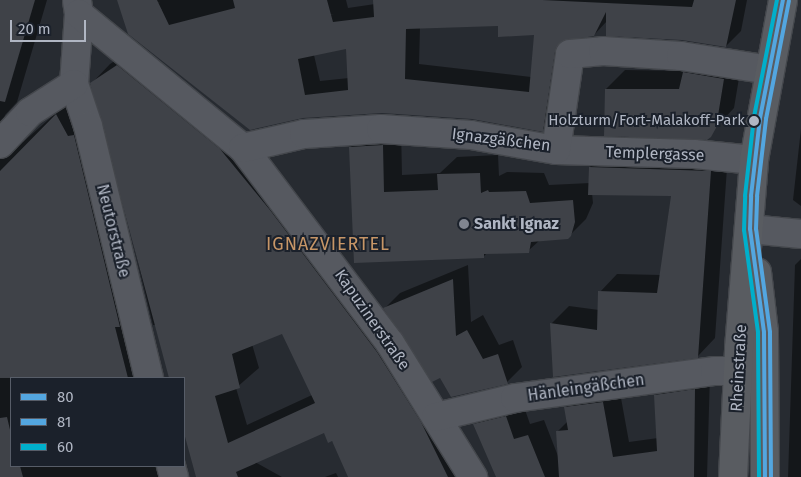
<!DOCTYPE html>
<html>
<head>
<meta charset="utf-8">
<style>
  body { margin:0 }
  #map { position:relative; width:801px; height:477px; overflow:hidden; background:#272b31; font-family:"Fira Sans",sans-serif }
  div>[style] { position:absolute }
  .shadow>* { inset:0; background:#0007 }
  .building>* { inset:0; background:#3f4248 }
  .roads { filter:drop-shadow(1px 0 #44474c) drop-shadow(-1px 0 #44474c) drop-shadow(0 1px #44474c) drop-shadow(0 -1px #44474c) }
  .minor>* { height:28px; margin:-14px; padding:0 14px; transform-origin:14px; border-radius:14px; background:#565960 }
  .major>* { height:28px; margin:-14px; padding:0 14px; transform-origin:14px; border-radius:14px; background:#595c61 }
  .bus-1>* { height:4px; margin:-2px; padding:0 2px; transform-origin:2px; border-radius:2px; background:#53a6e0 }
  .bus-2>* { height:4px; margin:-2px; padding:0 2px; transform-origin:2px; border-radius:2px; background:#53a6e0 }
  .bus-3>* { height:4px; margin:-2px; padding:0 2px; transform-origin:2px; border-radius:2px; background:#00afcb }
  .dots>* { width:14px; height:14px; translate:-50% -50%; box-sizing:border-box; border:2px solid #1b212b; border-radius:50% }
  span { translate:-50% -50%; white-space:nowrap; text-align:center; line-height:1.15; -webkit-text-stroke:4px #1b212b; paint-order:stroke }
  .bus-label { font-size:15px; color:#b0b6c3 }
  .right { translate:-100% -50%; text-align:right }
  .street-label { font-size:16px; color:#b0b6c3 }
  .poi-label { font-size:16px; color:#b0b6c3; font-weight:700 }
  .left { translate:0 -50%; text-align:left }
  .neighbourhood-label { font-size:18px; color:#c79667; letter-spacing:1px }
  .legend { position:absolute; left:10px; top:377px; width:175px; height:90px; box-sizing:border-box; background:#1b212b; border:1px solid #575d68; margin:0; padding:6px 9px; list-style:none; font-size:15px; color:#b0b6c3 }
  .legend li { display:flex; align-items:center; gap:10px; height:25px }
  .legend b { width:25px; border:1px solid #575d68 }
  .scale { position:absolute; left:10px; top:20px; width:76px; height:22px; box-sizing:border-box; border:2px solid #b0b6c3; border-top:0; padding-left:6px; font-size:15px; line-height:18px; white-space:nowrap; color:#b0b6c3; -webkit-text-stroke:4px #1b212b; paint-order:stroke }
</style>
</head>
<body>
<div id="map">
  <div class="shadow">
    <div style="clip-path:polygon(0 0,47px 0,17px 102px,5px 115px,2px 130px,7px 139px,23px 142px,73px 98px,148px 378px,11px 378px,11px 466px,168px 466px,171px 477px,0 477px)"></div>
    <div style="clip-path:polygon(evenodd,118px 0,346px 0,348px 8px,375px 4px,374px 0,747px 0,741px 31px,726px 46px,607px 21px,594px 35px,570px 37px,557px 116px,542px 130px,472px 118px,382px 112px,303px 117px,118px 0,499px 24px,535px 34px,531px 77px,419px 64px,420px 28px,499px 24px,118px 0,347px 48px,349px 78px,320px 81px,314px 55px,347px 48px)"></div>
    <div style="clip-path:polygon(evenodd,136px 47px,238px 130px,476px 477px,357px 477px,325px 431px,255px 462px,282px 477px,198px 477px,184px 424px,184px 378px,171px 378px,156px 325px,153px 325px,104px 122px,92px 83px,110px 64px,136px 47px,283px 332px,312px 395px,247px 425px,236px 388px,259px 368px,252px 344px,283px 332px)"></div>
    <div style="clip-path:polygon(703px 54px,742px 60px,734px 108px,706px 138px,606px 89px,625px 70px,686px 71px)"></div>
    <div style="clip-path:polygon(401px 127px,402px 175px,440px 173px,457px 157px,498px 155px,499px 176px,507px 172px,544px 173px,549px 185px,590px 183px,590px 167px,608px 149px,728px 154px,715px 338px,698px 356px,551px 324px,569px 306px,599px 310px,600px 292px,617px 274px,661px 275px,672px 195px,592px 193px,593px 203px,586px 219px,567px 238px,540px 240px,528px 251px,487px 253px,483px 257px,355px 261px,351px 147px,369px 129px)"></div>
    <div style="clip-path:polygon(801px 129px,801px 206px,793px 200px)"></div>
    <div style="clip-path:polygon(801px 259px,801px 477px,788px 477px,795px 265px)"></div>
    <div style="clip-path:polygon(468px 265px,471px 322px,483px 315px,499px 345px,513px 340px,522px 367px,507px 382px,440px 377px,385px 308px,400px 293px)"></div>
    <div style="clip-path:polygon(710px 374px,707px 477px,498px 477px,475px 424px,490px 409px,522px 401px,530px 424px,544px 420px,558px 456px,557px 432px,568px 421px,565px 408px,581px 392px,619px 387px,629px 442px,658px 438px,656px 395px,671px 380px)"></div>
    <div style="clip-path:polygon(336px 473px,338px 477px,325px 477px)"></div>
  </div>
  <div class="building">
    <div style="clip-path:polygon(0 0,35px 0,5px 102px,0 101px)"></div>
    <div style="clip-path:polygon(evenodd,117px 0,157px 0,169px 25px,235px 8px,233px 0,327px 0,333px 22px,374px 17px,373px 0,542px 0,692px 7px,694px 0,736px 0,726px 47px,682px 40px,606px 36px,606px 12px,594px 36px,562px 41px,555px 52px,543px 132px,472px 119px,382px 113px,303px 118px,250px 130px,128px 34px,117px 0,498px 26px,498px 37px,534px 35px,529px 92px,405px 79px,406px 29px,498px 26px,117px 0,346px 49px,348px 90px,305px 95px,298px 59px,346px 49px)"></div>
    <div style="clip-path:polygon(evenodd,117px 65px,220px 149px,270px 210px,377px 352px,421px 422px,448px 477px,348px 477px,332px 441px,328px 443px,324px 433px,236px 472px,238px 477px,196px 477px,184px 433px,184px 378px,169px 378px,90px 83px,117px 65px,282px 334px,315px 403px,228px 443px,215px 396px,240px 388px,232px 354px,282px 334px)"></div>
    <div style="clip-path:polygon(683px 72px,724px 79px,716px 128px,711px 137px,707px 140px,604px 136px,605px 89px,679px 89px)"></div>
    <div style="clip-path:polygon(56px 114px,68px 136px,74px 135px,120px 327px,115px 327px,128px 378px,0 378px,0 171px)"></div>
    <div style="clip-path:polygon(383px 145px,384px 192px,438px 190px,437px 174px,480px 173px,481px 193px,488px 190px,489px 192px,526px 191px,530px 203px,573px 200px,575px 222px,571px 236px,568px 239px,531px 242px,529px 253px,484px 254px,484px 258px,354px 263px,349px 147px)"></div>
    <div style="clip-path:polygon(589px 167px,711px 171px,698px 358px,553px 377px,550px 323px,597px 330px,598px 291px,657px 293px,671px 196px,588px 195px)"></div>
    <div style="clip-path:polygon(453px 279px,456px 336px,467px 330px,483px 359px,498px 354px,508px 384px,451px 397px,440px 378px,432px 382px,383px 308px)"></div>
    <div style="clip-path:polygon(695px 389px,694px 477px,559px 477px,556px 431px,568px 430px,564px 407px,603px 402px,613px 457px,657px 451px,654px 395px)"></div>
    <div style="clip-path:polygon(506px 416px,514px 439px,528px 435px,545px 477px,496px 477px,473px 424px)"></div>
    <div style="clip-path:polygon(7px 417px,11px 434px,11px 466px,20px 466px,23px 477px,0 477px,0 418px)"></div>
  </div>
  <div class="roads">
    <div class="minor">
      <div style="left:77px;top:1px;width:13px;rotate:81deg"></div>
      <div style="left:79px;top:14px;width:70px;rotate:94.1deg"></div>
      <div style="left:74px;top:84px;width:44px;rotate:71.6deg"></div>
      <div style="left:88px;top:126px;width:259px;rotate:76.4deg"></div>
      <div style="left:79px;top:14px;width:212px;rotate:39.3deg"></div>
      <div style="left:243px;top:148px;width:244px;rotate:53deg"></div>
      <div style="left:390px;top:343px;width:158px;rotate:58.2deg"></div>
      <div style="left:0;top:144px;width:44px;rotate:-46.8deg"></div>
      <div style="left:30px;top:112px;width:52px;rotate:-32.5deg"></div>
      <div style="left:243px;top:148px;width:63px;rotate:-12.9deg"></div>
      <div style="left:304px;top:134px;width:77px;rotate:-3.7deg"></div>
      <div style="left:381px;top:129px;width:90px;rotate:3.8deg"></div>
      <div style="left:471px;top:135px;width:86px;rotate:10deg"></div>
      <div style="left:556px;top:150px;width:138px;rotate:1.7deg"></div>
      <div style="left:694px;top:154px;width:60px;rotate:5.7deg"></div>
      <div style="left:556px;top:150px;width:97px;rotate:-81.7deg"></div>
      <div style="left:570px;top:54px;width:33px;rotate:-5deg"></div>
      <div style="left:603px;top:51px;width:78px;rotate:3.7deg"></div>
      <div style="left:681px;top:56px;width:89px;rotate:9deg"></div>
      <div style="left:750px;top:229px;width:51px;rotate:5.6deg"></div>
      <div style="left:436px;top:417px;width:81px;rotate:-13.5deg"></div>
      <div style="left:515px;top:398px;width:202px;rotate:-7.7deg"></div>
      <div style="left:715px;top:371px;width:23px"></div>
      <div style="left:171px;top:466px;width:11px;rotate:75deg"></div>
    </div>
    <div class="major">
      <div style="left:757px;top:272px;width:60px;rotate:83.3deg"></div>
      <div style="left:764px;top:332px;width:145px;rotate:89.6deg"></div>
      <div style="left:733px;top:477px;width:129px;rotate:-87.3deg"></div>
      <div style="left:739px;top:348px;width:189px;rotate:-85.4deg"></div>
      <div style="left:754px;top:160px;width:163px;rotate:-79.7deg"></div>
    </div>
  </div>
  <div class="bus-1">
    <div style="left:765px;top:477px;width:145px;rotate:-90.4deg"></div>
    <div style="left:764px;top:332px;width:104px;rotate:-97.7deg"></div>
    <div style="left:750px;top:229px;width:33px;rotate:-88deg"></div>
    <div style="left:751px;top:196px;width:79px;rotate:-83.4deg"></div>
    <div style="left:760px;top:118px;width:120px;rotate:-79deg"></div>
  </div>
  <div class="bus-2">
    <div style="left:771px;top:477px;width:145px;rotate:-90.4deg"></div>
    <div style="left:770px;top:332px;width:104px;rotate:-97.7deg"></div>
    <div style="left:756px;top:229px;width:33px;rotate:-88deg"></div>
    <div style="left:757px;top:196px;width:78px;rotate:-83.3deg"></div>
    <div style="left:766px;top:119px;width:120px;rotate:-79deg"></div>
  </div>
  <div class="bus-3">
    <div style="left:759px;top:477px;width:145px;rotate:-90.4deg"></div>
    <div style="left:758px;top:332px;width:103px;rotate:-97.8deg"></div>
    <div style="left:744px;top:230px;width:34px;rotate:-88deg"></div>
    <div style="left:745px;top:196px;width:80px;rotate:-83.5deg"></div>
    <div style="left:754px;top:117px;width:119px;rotate:-78.9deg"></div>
  </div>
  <div class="dots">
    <div style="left:754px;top:121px;background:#b0b6c3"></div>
    <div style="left:464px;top:224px;background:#808590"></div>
  </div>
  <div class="bus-label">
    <span class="right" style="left:745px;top:121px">Holzturm/Fort-Malakoff-Park</span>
  </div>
  <div class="street-label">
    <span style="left:501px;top:140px;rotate:7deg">Ignazgäßchen</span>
    <span style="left:655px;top:154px;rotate:2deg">Templergasse</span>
    <span style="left:113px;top:231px;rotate:76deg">Neutorstraße</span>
    <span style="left:372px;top:320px;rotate:55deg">Kapuzinerstraße</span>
    <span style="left:739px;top:368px;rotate:-87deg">Rheinstraße</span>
    <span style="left:586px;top:388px;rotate:-8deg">Hänleingäßchen</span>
  </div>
  <div class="poi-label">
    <span class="left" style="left:474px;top:224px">Sankt Ignaz</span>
  </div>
  <div class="neighbourhood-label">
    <span style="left:328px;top:244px">IGNAZVIERTEL</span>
  </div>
  <ul class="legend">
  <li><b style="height:6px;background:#53a6e0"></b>80</li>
  <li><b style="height:6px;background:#53a6e0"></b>81</li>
  <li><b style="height:6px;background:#00afcb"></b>60</li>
  </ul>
  <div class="scale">20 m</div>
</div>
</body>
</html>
